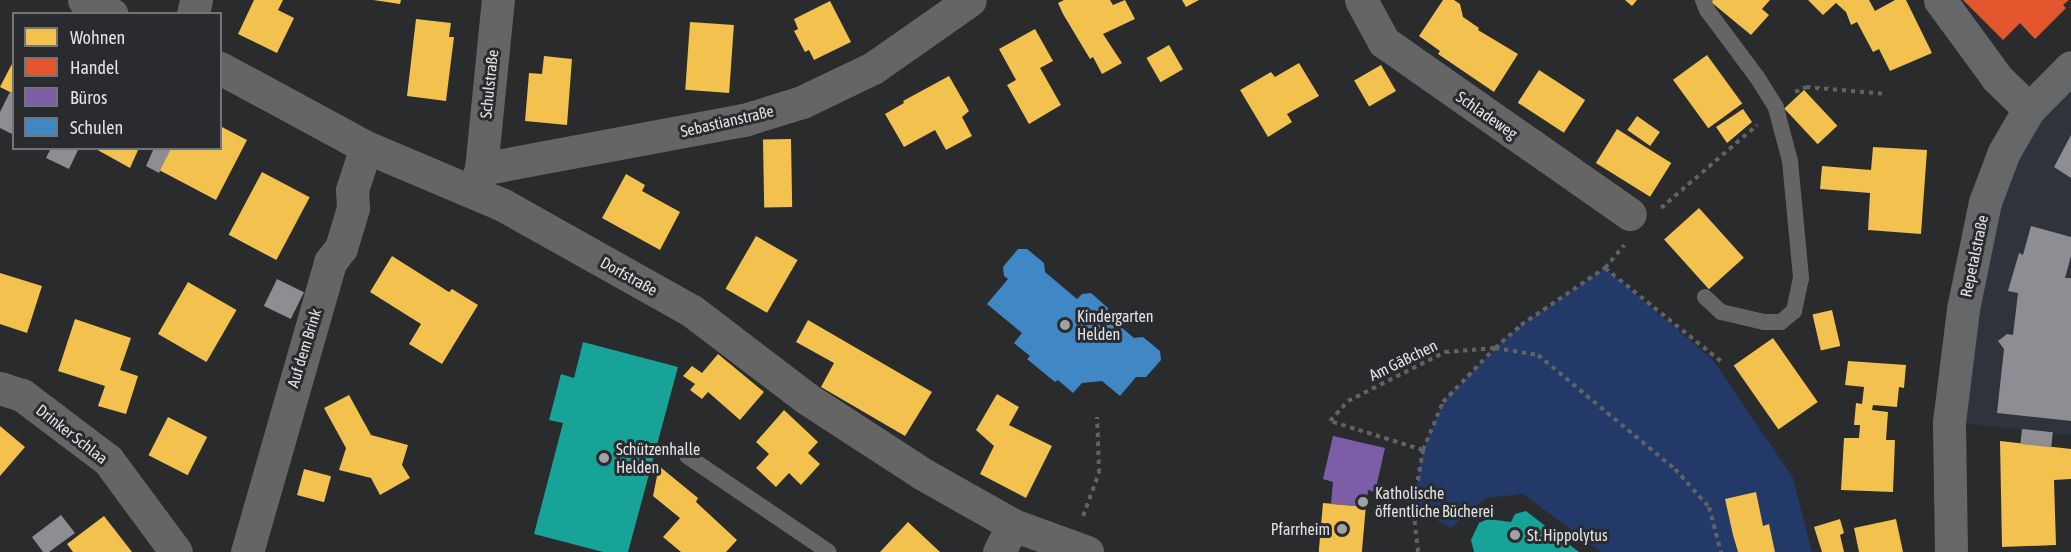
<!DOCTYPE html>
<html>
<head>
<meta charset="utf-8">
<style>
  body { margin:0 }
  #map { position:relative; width:2071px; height:552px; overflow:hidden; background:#2a2b2d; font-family:"Asap Condensed",sans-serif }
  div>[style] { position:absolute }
  .built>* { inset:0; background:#2f343c }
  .green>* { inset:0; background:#233a68 }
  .homes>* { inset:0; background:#f2c14e; transform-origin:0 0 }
  .shops>* { inset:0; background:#e4572e }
  .offices>* { inset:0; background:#7b5ea7 }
  .schools>* { inset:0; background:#3f88c5 }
  .public>* { inset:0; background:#17a398 }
  .industry>* { inset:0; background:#8d8d92; transform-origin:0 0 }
  .path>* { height:4px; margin-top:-2px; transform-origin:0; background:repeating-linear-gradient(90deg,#616263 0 4.5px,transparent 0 9px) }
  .service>* { height:16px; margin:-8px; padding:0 8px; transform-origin:8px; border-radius:8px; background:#656566 }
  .minor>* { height:33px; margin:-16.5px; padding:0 16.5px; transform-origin:16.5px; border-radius:16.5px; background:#656566 }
  .secondary>* { height:33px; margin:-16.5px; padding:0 16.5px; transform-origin:16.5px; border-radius:16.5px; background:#666769 }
  .dots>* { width:16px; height:16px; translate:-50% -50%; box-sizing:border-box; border:3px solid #292b2e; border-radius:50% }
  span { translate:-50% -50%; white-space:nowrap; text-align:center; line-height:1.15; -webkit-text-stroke:6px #292b2e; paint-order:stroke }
  .street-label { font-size:16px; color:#e1e2e4 }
  .poi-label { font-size:16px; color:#e1e2e4 }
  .left { translate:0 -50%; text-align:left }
  .right { translate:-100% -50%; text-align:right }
  .legend { position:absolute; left:12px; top:12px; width:210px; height:138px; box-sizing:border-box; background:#292b2e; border:2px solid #737477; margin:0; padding:8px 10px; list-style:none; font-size:18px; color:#e1e2e4 }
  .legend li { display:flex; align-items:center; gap:12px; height:30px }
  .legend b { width:30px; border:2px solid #737477 }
</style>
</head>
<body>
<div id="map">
  <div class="built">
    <div style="clip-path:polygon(2071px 67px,2071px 435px,1949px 422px,1985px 202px)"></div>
  </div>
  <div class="green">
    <div style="clip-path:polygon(1605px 268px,1713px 360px,1793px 478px,1812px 552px,1601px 552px,1523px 494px,1486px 498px,1451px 528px,1413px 507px,1423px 450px,1443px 402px,1495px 348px,1521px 325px)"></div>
  </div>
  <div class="homes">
    <div style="clip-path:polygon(254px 0,283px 0,278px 10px,294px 18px,277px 53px,238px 34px)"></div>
    <div style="clip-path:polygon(373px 0,401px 0,400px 4px)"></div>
    <div style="clip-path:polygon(1064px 0,1110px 0,1113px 5px,1125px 0,1135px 19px,1103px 34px,1122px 63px,1102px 74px,1093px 57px,1090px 59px,1063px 14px,1058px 3px)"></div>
    <div style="clip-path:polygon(1182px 0,1199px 0,1186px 7px)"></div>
    <div style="clip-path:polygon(1443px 0,1454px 0,1460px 4px,1463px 17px,1479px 28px,1478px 30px,1518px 54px,1494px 92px,1438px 54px,1440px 51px,1419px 36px)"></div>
    <div style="clip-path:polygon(1625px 0,1637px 0,1632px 6px)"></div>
    <div style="clip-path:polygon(1713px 0,1770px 0,1762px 9px,1769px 15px,1751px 35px,1711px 2px)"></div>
    <div style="clip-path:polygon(1808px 0,1869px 0,1875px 11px,1895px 0,1906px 0,1932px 53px,1890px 71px,1879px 49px,1873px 52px,1857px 22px,1851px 25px,1846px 12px,1836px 3px,1823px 15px)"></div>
    <div style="clip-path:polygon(830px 1px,851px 42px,814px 60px,809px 50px,805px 52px,794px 31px,798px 29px,794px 19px)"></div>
    <div style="clip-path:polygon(416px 19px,451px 23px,449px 37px,454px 37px,446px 101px,407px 96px)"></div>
    <div style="left:690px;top:22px;width:44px;height:68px;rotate:4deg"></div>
    <div style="clip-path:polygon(1035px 29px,1053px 61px,1040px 68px,1061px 105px,1029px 124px,1007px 85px,1016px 80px,999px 49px)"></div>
    <div style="left:1169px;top:45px;width:28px;height:26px;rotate:60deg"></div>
    <div style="left:1707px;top:55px;width:60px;height:42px;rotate:54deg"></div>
    <div style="clip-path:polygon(544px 56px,572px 59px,567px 125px,525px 121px,529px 73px,542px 74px)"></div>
    <div style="clip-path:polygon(14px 60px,14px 94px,0 87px)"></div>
    <div style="clip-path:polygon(1299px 63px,1319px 96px,1287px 114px,1292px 122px,1268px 137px,1240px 90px,1271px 72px,1275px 77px)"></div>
    <div style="left:1381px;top:65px;width:30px;height:31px;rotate:60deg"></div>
    <div style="left:1539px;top:70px;width:55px;height:39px;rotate:33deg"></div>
    <div style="clip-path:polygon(949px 76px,969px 111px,962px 117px,972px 136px,946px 150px,935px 130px,904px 147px,885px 114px,904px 103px,903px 101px)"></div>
    <div style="left:1804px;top:90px;width:49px;height:27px;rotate:47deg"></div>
    <div style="clip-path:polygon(1743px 109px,1752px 122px,1727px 143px,1716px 127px)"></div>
    <div style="left:1637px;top:116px;width:28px;height:17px;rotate:35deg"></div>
    <div style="clip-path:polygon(220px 126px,247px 140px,216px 200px,159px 170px,171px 148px,220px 148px)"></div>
    <div style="left:1617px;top:129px;width:64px;height:40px;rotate:32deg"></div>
    <div style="left:791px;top:139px;width:68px;height:28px;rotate:89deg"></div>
    <div style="clip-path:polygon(1873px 147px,1927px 150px,1921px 234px,1868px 230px,1870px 193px,1820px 189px,1822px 166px,1871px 170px)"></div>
    <div style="clip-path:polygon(94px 148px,139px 148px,130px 168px)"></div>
    <div style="left:262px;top:172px;width:54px;height:71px;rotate:28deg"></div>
    <div style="clip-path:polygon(626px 174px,645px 185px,642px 191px,680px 212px,660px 250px,602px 218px)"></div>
    <div style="left:1699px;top:208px;width:67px;height:47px;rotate:48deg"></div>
    <div style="left:756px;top:236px;width:48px;height:61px;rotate:30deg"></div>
    <div style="clip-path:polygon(392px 256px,449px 292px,452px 289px,478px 305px,442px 364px,409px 344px,421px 324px,370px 292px)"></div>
    <div style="clip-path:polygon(0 273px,42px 286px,27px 333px,0 324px)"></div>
    <div style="left:188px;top:282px;width:56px;height:60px;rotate:30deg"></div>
    <div style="left:1832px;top:310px;width:37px;height:20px;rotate:77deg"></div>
    <div style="clip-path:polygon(75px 319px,131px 338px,120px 370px,138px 376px,126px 414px,98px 406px,105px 386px,58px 371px)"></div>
    <div style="clip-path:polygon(808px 320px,932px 392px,905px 436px,821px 387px,834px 363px,796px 342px)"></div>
    <div style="left:1773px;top:338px;width:78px;height:48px;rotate:55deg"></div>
    <div style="clip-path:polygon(718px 354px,764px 392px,740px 420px,708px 392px,702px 399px,690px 390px,695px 384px,683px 376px,692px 366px,702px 373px)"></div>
    <div style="clip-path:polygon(1848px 361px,1906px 365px,1904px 388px,1899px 387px,1897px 407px,1873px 405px,1872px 410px,1888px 412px,1886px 440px,1895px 440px,1893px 492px,1841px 490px,1844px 438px,1859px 438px,1860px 425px,1854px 425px,1856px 403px,1862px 404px,1864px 387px,1845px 385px)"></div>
    <div style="clip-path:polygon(997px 394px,1019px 407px,1009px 425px,1052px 446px,1026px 498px,980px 474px,994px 446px,976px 430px)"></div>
    <div style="clip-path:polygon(349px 395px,371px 435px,408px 445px,402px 465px,410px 478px,380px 495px,371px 478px,339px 470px,346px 448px,324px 408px)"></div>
    <div style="clip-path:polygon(784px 410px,818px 442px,808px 453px,820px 464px,801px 485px,789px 473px,776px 487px,756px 468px,769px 454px,756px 442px)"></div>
    <div style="left:168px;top:417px;width:44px;height:43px;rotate:27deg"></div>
    <div style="clip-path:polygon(0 426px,25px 447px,0 476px)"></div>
    <div style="clip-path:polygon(2000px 441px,2071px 449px,2071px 479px,2054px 480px,2056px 545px,2002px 547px)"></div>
    <div style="clip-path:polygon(659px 466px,698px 498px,696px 502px,737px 540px,726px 552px,681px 552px,663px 537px,680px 518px,653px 496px)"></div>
    <div style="left:304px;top:469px;width:28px;height:27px;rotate:15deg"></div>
    <div style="clip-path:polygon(1756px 492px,1763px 526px,1769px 524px,1775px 552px,1738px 552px,1733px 535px,1725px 499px)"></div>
    <div style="left:1323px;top:503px;width:43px;height:49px;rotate:5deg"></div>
    <div style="clip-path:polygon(104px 516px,132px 552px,73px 552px,67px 544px)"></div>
    <div style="clip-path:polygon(1840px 519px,1844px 533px,1840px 535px,1844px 552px,1822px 552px,1814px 527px)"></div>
    <div style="clip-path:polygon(1896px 519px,1903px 552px,1859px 552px,1854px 528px)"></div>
    <div style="clip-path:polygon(908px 522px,940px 552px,880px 552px)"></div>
  </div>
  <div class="shops">
    <div style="clip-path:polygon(1963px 0,2069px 0,2063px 5px,2066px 8px,2035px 39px,2020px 23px,2003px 40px)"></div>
  </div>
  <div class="offices">
    <div style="clip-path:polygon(1333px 436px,1385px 448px,1375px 492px,1368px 490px,1366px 507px,1331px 504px,1333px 482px,1323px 479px)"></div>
  </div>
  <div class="schools">
    <div style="clip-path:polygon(1018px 249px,1027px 249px,1044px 263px,1045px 272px,1077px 299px,1082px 294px,1091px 293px,1108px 308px,1108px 316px,1134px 338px,1143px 337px,1160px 351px,1161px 360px,1146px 377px,1136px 377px,1120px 396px,1102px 381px,1082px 383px,1073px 393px,1058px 380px,1055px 382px,1027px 359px,1030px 356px,1014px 343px,1022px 333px,987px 304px,1008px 279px,1004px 276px,1003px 267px)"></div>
  </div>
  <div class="public">
    <div style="clip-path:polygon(583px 342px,678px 367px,628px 552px,603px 552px,534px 534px,563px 423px,549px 420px,561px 374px,574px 378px)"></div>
    <div style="clip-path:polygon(1526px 511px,1579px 552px,1474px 552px,1471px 540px,1479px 523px,1488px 519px,1511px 522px,1515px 514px)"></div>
  </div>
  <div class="industry">
    <div style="clip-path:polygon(10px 92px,14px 94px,14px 135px,0 128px,0 112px)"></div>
    <div style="clip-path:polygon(2071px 135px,2071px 178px,2054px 167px)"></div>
    <div style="clip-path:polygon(51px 148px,79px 148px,69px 169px,46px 158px)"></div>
    <div style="clip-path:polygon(154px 148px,171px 148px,159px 173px,146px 166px)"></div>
    <div style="clip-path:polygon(2031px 226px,2071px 237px,2071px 256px,2065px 278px,2071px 278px,2071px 421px,1997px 413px,2004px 349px,1998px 341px,2007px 334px,2013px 335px,2018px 293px,2008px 291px,2019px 253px,2023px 255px)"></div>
    <div style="left:277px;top:279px;width:30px;height:30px;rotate:26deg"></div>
    <div style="left:2022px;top:429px;width:31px;height:15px;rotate:6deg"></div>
    <div style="clip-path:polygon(61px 515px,75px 533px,49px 552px,43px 552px,32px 537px)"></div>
  </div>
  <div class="path">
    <div style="left:1795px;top:92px;width:12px;rotate:-24deg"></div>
    <div style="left:1806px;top:87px;width:81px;rotate:4.9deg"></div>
    <div style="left:1661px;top:208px;width:127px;rotate:-40.8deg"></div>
    <div style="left:1605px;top:268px;width:151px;rotate:38.8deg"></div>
    <div style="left:1423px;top:450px;width:97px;rotate:-162.7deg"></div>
    <div style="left:1330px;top:421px;width:27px;rotate:-48deg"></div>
    <div style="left:1348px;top:401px;width:109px;rotate:-26.8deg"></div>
    <div style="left:1445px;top:352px;width:50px;rotate:-4.6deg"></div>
    <div style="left:1495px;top:348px;width:35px;rotate:-41deg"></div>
    <div style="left:1521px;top:325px;width:102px;rotate:-34.2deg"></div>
    <div style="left:1605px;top:268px;width:30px;rotate:-50deg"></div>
    <div style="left:1083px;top:516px;width:46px;rotate:-69.6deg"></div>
    <div style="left:1099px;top:473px;width:56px;rotate:-92deg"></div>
    <div style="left:1418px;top:552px;width:45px;rotate:-96.3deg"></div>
    <div style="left:1413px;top:507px;width:58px;rotate:-80deg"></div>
    <div style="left:1423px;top:450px;width:52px;rotate:-67.4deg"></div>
    <div style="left:1443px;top:402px;width:75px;rotate:-46.1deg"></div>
    <div style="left:1495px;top:348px;width:44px;rotate:9.2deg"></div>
    <div style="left:1538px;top:355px;width:178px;rotate:39.8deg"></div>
    <div style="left:1675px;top:469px;width:51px;rotate:48.2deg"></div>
    <div style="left:1709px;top:507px;width:47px;rotate:75.1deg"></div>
  </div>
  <div class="service">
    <div style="left:1703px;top:0;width:11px;rotate:68deg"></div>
    <div style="left:1707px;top:10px;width:84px;rotate:53.3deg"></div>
    <div style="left:1757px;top:77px;width:36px;rotate:58deg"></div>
    <div style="left:1776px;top:108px;width:55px;rotate:75.2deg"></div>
    <div style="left:1790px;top:161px;width:118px;rotate:84.6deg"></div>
    <div style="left:1801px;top:278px;width:34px;rotate:102deg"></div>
    <div style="left:1794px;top:311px;width:17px;rotate:140deg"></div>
    <div style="left:1781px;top:322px;width:17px;rotate:180deg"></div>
    <div style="left:1764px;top:322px;width:44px;rotate:-166.9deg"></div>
    <div style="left:1721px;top:312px;width:22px;rotate:-137deg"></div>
    <div style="left:687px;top:456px;width:171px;rotate:34.1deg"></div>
  </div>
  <div class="minor">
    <div style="left:84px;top:0;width:31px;rotate:27deg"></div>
    <div style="left:1361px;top:0;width:48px;rotate:61.3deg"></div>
    <div style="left:1384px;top:42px;width:300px;rotate:35deg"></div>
    <div style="left:193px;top:14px;width:14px;rotate:-78deg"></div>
    <div style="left:220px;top:68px;width:166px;rotate:28.4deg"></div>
    <div style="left:366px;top:147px;width:149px;rotate:22.9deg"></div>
    <div style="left:503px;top:205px;width:217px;rotate:29.3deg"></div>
    <div style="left:692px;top:311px;width:143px;rotate:37.3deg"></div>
    <div style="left:806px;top:398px;width:140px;rotate:33deg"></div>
    <div style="left:923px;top:474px;width:103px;rotate:29.5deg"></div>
    <div style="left:1013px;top:525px;width:79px;rotate:20deg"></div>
    <div style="left:481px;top:169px;width:268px;rotate:-10.6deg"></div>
    <div style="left:744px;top:120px;width:61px;rotate:-17.2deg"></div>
    <div style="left:802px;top:102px;width:79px;rotate:-25.6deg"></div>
    <div style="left:873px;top:68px;width:118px;rotate:-35deg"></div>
    <div style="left:474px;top:189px;width:21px;rotate:-71deg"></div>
    <div style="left:481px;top:169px;width:170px;rotate:-84.3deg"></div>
    <div style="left:0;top:388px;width:23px;rotate:18deg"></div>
    <div style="left:22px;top:395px;width:108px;rotate:37.1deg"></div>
    <div style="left:108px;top:460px;width:114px;rotate:53.5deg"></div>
    <div style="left:247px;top:552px;width:302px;rotate:-74deg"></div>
    <div style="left:330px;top:262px;width:18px;rotate:-52deg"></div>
    <div style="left:341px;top:248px;width:42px;rotate:-73.3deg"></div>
    <div style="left:353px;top:208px;width:18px;rotate:-93deg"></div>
    <div style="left:352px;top:190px;width:45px;rotate:-72deg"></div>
    <div style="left:999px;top:552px;width:30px;rotate:-63deg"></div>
  </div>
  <div class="secondary">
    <div style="left:1940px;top:0;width:97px;rotate:53.8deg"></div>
    <div style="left:1997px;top:78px;width:45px;rotate:44.1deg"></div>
    <div style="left:1951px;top:552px;width:130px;rotate:-90.9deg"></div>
    <div style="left:1949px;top:422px;width:114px;rotate:-82.9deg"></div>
    <div style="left:1963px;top:309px;width:109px;rotate:-78.4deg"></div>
    <div style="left:1985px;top:202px;width:53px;rotate:-69.2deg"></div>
    <div style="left:2004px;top:152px;width:50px;rotate:-59.8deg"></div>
    <div style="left:2029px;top:109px;width:59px;rotate:-45deg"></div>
  </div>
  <div class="dots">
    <div style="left:1065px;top:325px;background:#a1a2a4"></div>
    <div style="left:604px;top:458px;background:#a1a2a4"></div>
    <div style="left:1363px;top:502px;background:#a1a2a4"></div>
    <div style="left:1342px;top:529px;background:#a1a2a4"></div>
    <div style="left:1515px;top:535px;background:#a1a2a4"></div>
  </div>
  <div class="street-label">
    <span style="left:489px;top:84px;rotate:-84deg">Schulstraße</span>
    <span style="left:1487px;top:115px;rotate:35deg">Schladeweg</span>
    <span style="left:727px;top:121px;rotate:-13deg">Sebastianstraße</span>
    <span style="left:1974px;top:256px;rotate:-78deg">Repetalstraße</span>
    <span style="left:629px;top:276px;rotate:29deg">Dorfstraße</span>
    <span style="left:304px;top:348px;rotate:-73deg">Auf dem Brink</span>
    <span style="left:1403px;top:360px;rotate:-26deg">Am Gäßchen</span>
    <span style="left:72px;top:434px;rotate:38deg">Drinker Schlaa</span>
  </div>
  <div class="poi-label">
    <span class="left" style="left:1077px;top:325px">Kindergarten<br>Helden</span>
    <span class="left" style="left:616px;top:458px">Schützenhalle<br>Helden</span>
    <span class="left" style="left:1375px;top:502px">Katholische<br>öffentliche Bücherei</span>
    <span class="right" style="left:1330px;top:529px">Pfarrheim</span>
    <span class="left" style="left:1527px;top:535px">St. Hippolytus</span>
  </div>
  <ul class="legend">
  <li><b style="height:16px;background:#f2c14e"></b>Wohnen</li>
  <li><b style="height:16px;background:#e4572e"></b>Handel</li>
  <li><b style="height:16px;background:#7b5ea7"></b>Büros</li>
  <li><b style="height:16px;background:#3f88c5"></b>Schulen</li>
  </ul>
</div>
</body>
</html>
